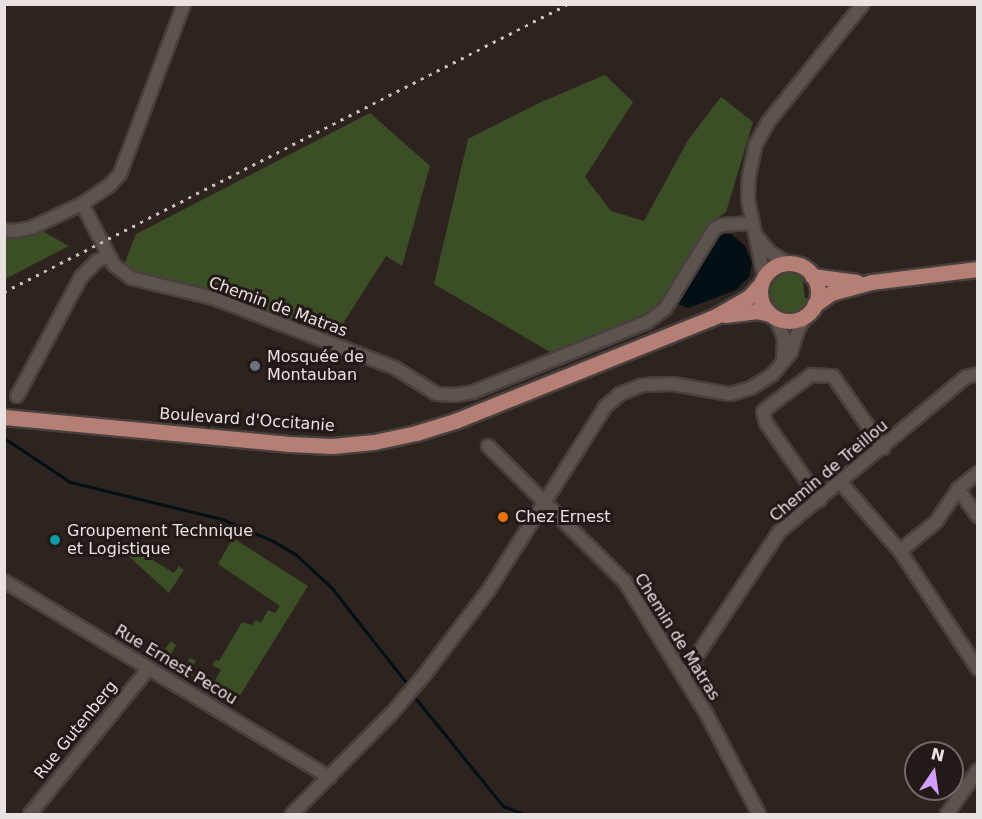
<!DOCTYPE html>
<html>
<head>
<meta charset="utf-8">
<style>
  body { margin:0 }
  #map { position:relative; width:982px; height:819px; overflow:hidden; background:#2d2420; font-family:"DejaVu Sans",sans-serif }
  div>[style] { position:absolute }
  .green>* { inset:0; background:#3c4e26 }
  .water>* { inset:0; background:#040f14 }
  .stream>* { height:3px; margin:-1.5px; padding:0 1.5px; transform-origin:1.5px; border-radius:1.5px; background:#040f14 }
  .roads { filter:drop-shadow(2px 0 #48403d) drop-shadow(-2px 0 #48403d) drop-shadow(0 2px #48403d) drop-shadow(0 -2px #48403d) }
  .minor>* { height:12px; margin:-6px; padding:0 6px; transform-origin:6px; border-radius:6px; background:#5d534f }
  .major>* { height:15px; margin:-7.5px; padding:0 7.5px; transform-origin:7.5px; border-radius:7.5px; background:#b57f75 }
  .major>.ring { margin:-7.5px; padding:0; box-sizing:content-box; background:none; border:15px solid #b57f75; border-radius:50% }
  .rail>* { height:3px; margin-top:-1.5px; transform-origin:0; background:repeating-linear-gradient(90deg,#c7c1be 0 3px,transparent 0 9px) }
  .dots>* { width:16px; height:16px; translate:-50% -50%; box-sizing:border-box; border:3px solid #231a17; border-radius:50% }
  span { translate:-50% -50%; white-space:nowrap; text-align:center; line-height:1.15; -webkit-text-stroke:6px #231a17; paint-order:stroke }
  .street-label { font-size:16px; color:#e8e2e0 }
  .poi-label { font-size:16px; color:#e8e2e0 }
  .left { translate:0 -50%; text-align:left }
  .frame { position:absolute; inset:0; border:6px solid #e8e2e0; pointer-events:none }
  .north { position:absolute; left:904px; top:741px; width:60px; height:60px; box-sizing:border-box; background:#231a17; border:2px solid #726a67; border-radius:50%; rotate:13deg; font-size:16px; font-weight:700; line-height:24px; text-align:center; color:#e8e2e0 }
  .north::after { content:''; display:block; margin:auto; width:21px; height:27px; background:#d19dfe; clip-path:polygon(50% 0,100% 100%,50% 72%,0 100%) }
</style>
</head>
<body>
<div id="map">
  <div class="green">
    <div style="clip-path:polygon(605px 75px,633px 102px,585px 177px,611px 211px,644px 221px,688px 140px,721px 97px,753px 122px,726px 212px,711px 222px,655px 312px,550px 352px,434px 284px,468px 139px,539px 103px)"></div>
    <div style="clip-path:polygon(370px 113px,430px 166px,402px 266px,386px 256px,335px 336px,223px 296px,156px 279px,123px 267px,136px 234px)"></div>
    <div style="clip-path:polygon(40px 230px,69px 246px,5px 279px,5px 237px,21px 237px)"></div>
    <div style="clip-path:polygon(792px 270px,805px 278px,803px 282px,805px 298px,809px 301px,798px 312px,788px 314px,778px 311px,770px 304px,766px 290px,770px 280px,777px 273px)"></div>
    <div style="clip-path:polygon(233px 538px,308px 586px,234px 705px,168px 663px,165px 649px,171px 641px,176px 645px,169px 658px,184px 667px,190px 658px,196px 661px,190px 672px,212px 686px,221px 670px,212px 665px,216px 660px,219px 661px,242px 622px,252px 625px,256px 620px,261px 623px,268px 610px,275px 613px,280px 606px,218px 564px)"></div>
    <div style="clip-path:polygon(131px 547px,174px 573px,179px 566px,184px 570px,169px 593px,125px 553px)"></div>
  </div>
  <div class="water">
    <div style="clip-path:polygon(720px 234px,731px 234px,745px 246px,752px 263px,749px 277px,736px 290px,688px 308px,678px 304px,711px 243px)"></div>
  </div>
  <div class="stream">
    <div style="left:4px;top:438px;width:79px;rotate:33.7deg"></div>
    <div style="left:70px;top:482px;width:156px;rotate:13.7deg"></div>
    <div style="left:222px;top:519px;width:56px;rotate:23.3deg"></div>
    <div style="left:273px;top:541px;width:26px;rotate:31deg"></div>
    <div style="left:295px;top:554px;width:49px;rotate:42.5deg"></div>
    <div style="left:331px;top:587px;width:120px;rotate:51.8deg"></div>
    <div style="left:416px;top:699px;width:138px;rotate:50.9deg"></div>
    <div style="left:503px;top:806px;width:22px;rotate:21deg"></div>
  </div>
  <div class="roads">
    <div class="minor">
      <div style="left:82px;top:204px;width:69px;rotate:62.3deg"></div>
      <div style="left:114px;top:265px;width:21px;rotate:37deg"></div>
      <div style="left:131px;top:278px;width:84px;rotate:13.7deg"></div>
      <div style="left:213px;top:298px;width:195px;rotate:21deg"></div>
      <div style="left:395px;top:368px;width:49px;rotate:31.8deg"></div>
      <div style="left:437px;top:394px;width:18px;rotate:3deg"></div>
      <div style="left:455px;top:395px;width:18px;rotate:-9deg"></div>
      <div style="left:473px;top:392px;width:188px;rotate:-21.9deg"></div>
      <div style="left:647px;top:322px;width:22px;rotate:-36deg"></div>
      <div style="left:665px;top:309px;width:94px;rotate:-58.5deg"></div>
      <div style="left:714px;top:229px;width:9px;rotate:-27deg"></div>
      <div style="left:722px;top:225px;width:29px;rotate:-4deg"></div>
      <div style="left:4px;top:230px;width:11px;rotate:5deg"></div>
      <div style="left:15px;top:231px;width:16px;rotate:-11deg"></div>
      <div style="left:31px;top:228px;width:56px;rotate:-25.2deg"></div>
      <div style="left:82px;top:204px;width:34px;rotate:-34deg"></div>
      <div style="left:110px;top:185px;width:15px;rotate:-48deg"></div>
      <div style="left:120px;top:174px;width:182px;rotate:-69.4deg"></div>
      <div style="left:756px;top:236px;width:23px;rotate:49deg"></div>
      <div style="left:771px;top:253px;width:19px;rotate:32deg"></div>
      <div style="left:764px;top:276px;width:78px;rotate:-101.9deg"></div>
      <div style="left:748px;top:200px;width:24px;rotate:-88deg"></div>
      <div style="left:749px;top:176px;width:33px;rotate:-78deg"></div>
      <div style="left:756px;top:144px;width:25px;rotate:-61deg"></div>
      <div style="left:768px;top:122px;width:151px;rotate:-51.2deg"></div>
      <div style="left:775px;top:317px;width:23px;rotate:67deg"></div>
      <div style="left:784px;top:338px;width:21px;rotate:93deg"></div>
      <div style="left:17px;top:396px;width:135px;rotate:-61.7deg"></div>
      <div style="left:81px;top:277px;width:23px;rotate:-45deg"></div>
      <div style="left:97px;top:261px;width:12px;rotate:-24deg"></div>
      <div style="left:488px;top:446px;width:193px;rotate:44.8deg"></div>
      <div style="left:625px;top:582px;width:156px;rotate:58.3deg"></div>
      <div style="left:707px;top:715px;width:112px;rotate:62.3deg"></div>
      <div style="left:841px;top:483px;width:90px;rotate:49.1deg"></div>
      <div style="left:900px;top:551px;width:46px;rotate:-38.9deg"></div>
      <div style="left:936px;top:522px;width:40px;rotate:-56deg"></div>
      <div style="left:958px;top:489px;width:26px;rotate:-39deg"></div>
      <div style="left:958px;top:489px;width:34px;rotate:54deg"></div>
      <div style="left:820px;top:500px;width:94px;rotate:-125deg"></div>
      <div style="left:766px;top:423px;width:11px;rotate:-105deg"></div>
      <div style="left:763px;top:412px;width:12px;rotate:-42deg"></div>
      <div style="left:772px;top:404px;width:49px;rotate:-36.6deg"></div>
      <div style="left:811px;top:375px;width:22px;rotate:3deg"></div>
      <div style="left:833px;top:376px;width:88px;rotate:55.2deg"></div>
      <div style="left:900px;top:551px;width:141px;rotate:56.5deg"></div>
      <div style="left:4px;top:581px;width:380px;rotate:31.1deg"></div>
      <div style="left:682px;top:674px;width:11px;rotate:-45deg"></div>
      <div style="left:690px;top:666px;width:161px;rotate:-56.4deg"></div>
      <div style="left:779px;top:532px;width:243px;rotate:-39.7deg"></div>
      <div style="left:966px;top:377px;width:12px;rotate:-14deg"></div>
      <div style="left:30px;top:814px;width:188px;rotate:-50.8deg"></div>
      <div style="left:292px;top:814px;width:142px;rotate:-45.3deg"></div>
      <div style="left:392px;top:713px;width:51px;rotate:-49.8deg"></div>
      <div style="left:425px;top:674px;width:104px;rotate:-52.8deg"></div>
      <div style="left:488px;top:591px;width:218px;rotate:-57.5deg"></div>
      <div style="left:605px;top:407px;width:20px;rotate:-41deg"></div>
      <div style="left:620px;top:394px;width:24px;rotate:-22deg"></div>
      <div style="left:642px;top:385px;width:31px;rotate:-2deg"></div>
      <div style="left:673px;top:384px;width:58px;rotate:10deg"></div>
      <div style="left:730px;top:394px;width:22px;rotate:-16deg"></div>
      <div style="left:751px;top:388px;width:25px;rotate:-32deg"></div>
      <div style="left:772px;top:375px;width:30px;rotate:-50deg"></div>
      <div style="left:791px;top:352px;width:26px;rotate:-72deg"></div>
      <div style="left:799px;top:327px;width:16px;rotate:-55deg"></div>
      <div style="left:947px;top:814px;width:54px;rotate:-54.8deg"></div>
    </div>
    <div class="major">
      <div class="ring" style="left:760px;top:263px;width:43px;height:43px"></div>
      <div style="left:812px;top:276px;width:45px;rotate:7.6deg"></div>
      <div style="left:814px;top:305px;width:21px;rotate:-35deg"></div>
      <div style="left:831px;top:293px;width:42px;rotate:-15deg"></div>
      <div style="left:872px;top:282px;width:107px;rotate:-7deg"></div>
      <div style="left:725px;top:315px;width:31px;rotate:-7deg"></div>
      <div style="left:756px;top:311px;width:14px;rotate:12deg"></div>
      <div style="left:4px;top:417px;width:287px;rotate:5.4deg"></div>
      <div style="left:290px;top:444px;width:42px;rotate:2.7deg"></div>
      <div style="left:332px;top:446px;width:42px;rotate:-5.4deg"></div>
      <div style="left:374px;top:442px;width:43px;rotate:-12.1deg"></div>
      <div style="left:416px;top:433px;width:41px;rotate:-17.1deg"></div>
      <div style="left:455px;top:421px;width:281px;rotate:-21.9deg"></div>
      <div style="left:716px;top:316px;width:39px;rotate:-30deg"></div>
      <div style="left:750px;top:296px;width:15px;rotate:-48deg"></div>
    </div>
  </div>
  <div class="rail">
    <div style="left:4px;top:292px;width:633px;rotate:-27.05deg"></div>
  </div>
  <div class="dots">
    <div style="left:255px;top:366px;background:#6b7280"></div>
    <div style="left:503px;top:517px;background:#e8710a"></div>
    <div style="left:55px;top:540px;background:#0f9aa8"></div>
  </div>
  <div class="street-label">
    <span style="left:278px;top:307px;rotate:20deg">Chemin de Matras</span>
    <span style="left:247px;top:420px;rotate:4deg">Boulevard d'Occitanie</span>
    <span style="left:829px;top:471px;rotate:-40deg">Chemin de Treillou</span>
    <span style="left:677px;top:637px;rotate:58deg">Chemin de Matras</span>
    <span style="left:176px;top:665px;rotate:31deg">Rue Ernest Pecou</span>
    <span style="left:76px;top:730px;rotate:-51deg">Rue Gutenberg</span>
  </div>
  <div class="poi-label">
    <span class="left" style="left:267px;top:366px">Mosquée de<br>Montauban</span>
    <span class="left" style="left:515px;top:517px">Chez Ernest</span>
    <span class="left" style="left:67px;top:540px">Groupement Technique<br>et Logistique</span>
  </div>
  <div class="frame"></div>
  <div class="north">N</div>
</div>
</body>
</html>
